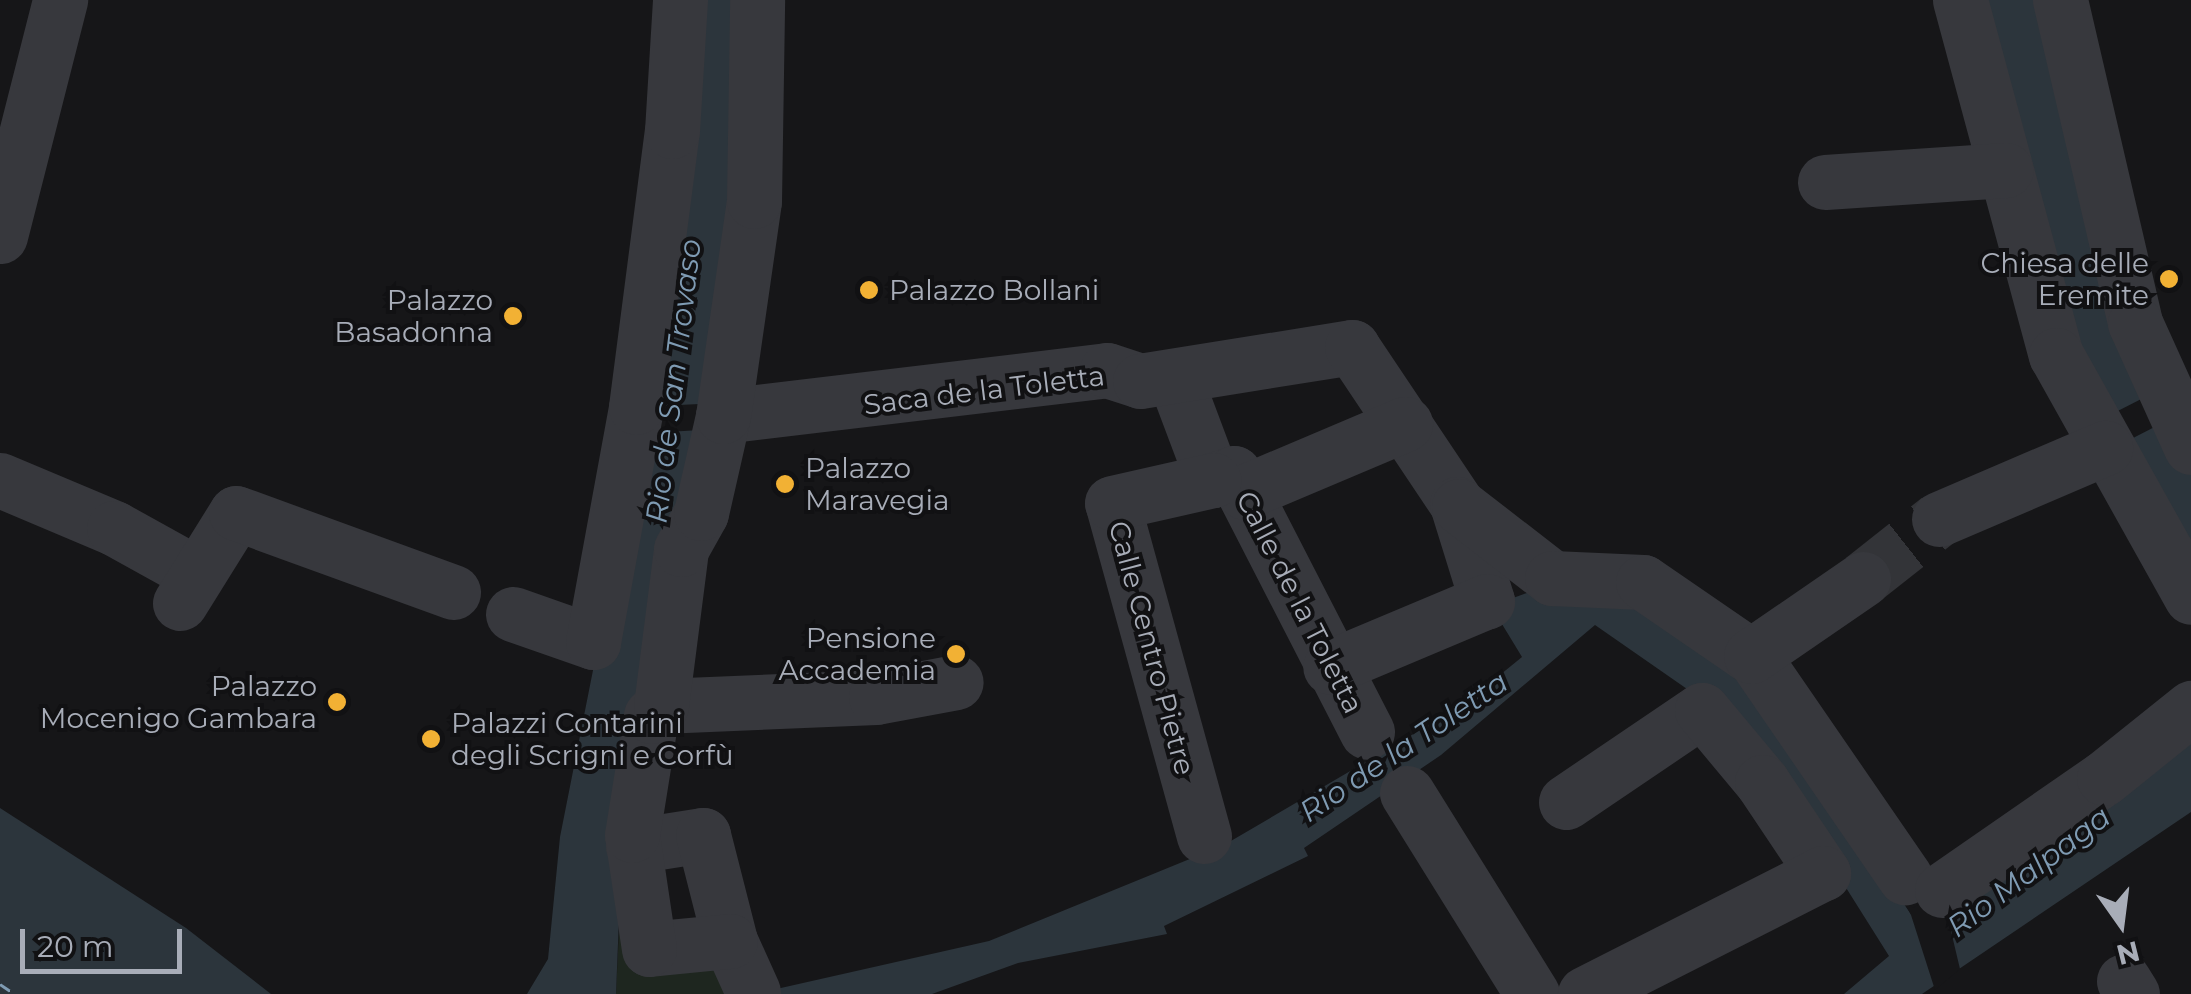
<!DOCTYPE html>
<html>
<head>
<meta charset="utf-8">
<style>
  body { margin:0 }
  #map { position:relative; width:2191px; height:994px; overflow:hidden; background:#161618; font-family:Montserrat,sans-serif }
  div>[style] { position:absolute }
  .green>* { inset:0; background:#1e261f }
  .water>* { inset:0; background:#2c353c }
  .pier>* { inset:0; background:#161618; transform-origin:0 0 }
  .ferry>* { height:2.5px; margin-top:-1.25px; transform-origin:0; background:repeating-linear-gradient(90deg,#7f9bb3 0 12px,transparent 0 22px) }
  .minor-tunnel>* { height:55px; margin-top:-27.5px; transform-origin:0; background:repeating-linear-gradient(90deg,#333438 0 55px,transparent 0 83px) }
  .minor>* { height:55px; margin:-27.5px; padding:0 27.5px; transform-origin:27.5px; border-radius:27.5px; background:#37383d }
  .dots>* { width:28px; height:28px; translate:-50% -50%; box-sizing:border-box; border:5px solid #111113; border-radius:50% }
  span { translate:-50% -50%; white-space:nowrap; text-align:center; line-height:1.15; -webkit-text-stroke:8px #111113; paint-order:stroke }
  .poi-label { font-size:28px; color:#a8adb8 }
  .right { translate:-100% -50%; text-align:right }
  .left { translate:0 -50%; text-align:left }
  .street-label { font-size:28px; color:#a8adb8 }
  .water-label { font-size:30px; color:#7f9bb3; font-style:italic }
  .north { position:absolute; left:2071px; top:874px; width:100px; height:100px; -webkit-text-stroke:8px #111113; paint-order:stroke; rotate:166deg; font-size:28px; font-weight:700; line-height:40px; text-align:center; color:#a8adb8 }
  .north::after { content:''; display:block; margin:auto; width:35px; height:45px; background:#a8adb8; clip-path:polygon(50% 0,100% 100%,50% 72%,0 100%) }
  .scale { position:absolute; left:20px; top:929px; width:162px; height:45px; box-sizing:border-box; border:5px solid #a8adb8; border-top:0; padding-left:12px; font-size:30px; line-height:35px; white-space:nowrap; color:#a8adb8; -webkit-text-stroke:8px #111113; paint-order:stroke }
</style>
</head>
<body>
<div id="map">
  <div class="green">
    <div style="clip-path:polygon(622px 869px,633px 970px,714px 955px,744px 994px,616px 994px)"></div>
  </div>
  <div class="water">
    <div style="clip-path:polygon(686px 0,747px 0,742px 203px,622px 842px,616px 994px,527px 994px,548px 959px,560px 837px,597px 650px)"></div>
    <div style="clip-path:polygon(1972px 0,2047px 0,2191px 470px,2191px 578px,2066px 350px)"></div>
    <div style="clip-path:polygon(1538px 589px,1620px 597px,1724px 666px,1752px 691px,1911px 914px,2191px 718px,2191px 812px,1922px 994px,1844px 994px,1889px 956px,1838px 875px,1700px 698px,1595px 625px,1441px 755px,1304px 848px,1308px 856px,1164px 926px,1167px 934px,1018px 963px,932px 994px,754px 994px,989px 941px,1224px 845px,1463px 705px,1522px 657px,1491px 606px)"></div>
    <div style="clip-path:polygon(0 808px,186px 928px,271px 994px,0 994px)"></div>
  </div>
  <div class="pier">
    <div style="left:2157px;top:391px;width:31px;height:65px;rotate:63deg"></div>
    <div style="clip-path:polygon(721px 403px,718px 429px,632px 434px,636px 407px)"></div>
    <div style="clip-path:polygon(1894px 885px,1913px 908px,1941px 889px,1960px 969px,1935px 990px,1911px 915px)"></div>
  </div>
  <div class="ferry">
    <div style="left:0;top:984px;width:18px;rotate:34deg"></div>
  </div>
  <div class="minor-tunnel">
    <div style="left:1863px;top:579px;width:97px;rotate:-38.3deg"></div>
  </div>
  <div class="minor">
    <div style="left:1960px;top:0;width:368px;rotate:74.9deg"></div>
    <div style="left:2056px;top:355px;width:277px;rotate:60.8deg"></div>
    <div style="left:2060px;top:0;width:332px;rotate:76.9deg"></div>
    <div style="left:2135px;top:323px;width:136px;rotate:65.7deg"></div>
    <div style="left:1825px;top:182px;width:181px;rotate:-3.8deg"></div>
    <div style="left:0;top:236px;width:244px;rotate:-75.7deg"></div>
    <div style="left:1174px;top:376px;width:111px;rotate:69.4deg"></div>
    <div style="left:1213px;top:480px;width:22px;rotate:-18deg"></div>
    <div style="left:1234px;top:473px;width:291px;rotate:62.8deg"></div>
    <div style="left:723px;top:416px;width:387px;rotate:-6.8deg"></div>
    <div style="left:1107px;top:370px;width:35px;rotate:18deg"></div>
    <div style="left:1140px;top:381px;width:215px;rotate:-9.1deg"></div>
    <div style="left:1352px;top:347px;width:189px;rotate:56.2deg"></div>
    <div style="left:1457px;top:504px;width:102px;rotate:72.8deg"></div>
    <div style="left:1487px;top:601px;width:170px;rotate:157.2deg"></div>
    <div style="left:0;top:480px;width:124px;rotate:22.8deg"></div>
    <div style="left:114px;top:528px;width:95px;rotate:29deg"></div>
    <div style="left:1244px;top:492px;width:175px;rotate:-22.9deg"></div>
    <div style="left:1459px;top:506px;width:118px;rotate:37.7deg"></div>
    <div style="left:1552px;top:578px;width:91px;rotate:2.5deg"></div>
    <div style="left:1643px;top:582px;width:136px;rotate:34.5deg"></div>
    <div style="left:1755px;top:659px;width:265px;rotate:55.5deg"></div>
    <div style="left:1939px;top:519px;width:181px;rotate:-23.2deg"></div>
    <div style="left:180px;top:603px;width:106px;rotate:-58.1deg"></div>
    <div style="left:236px;top:513px;width:231px;rotate:20deg"></div>
    <div style="left:513px;top:614px;width:85px;rotate:19.3deg"></div>
    <div style="left:593px;top:642px;width:239px;rotate:-79.6deg"></div>
    <div style="left:636px;top:407px;width:278px;rotate:-82.6deg"></div>
    <div style="left:672px;top:131px;width:131px;rotate:-86.5deg"></div>
    <div style="left:1751px;top:656px;width:136px;rotate:-34.5deg"></div>
    <div style="left:661px;top:706px;width:215px;rotate:-2.4deg"></div>
    <div style="left:876px;top:697px;width:81px;rotate:-10.6deg"></div>
    <div style="left:1407px;top:793px;width:237px;rotate:58.1deg"></div>
    <div style="left:1566px;top:802px;width:164px;rotate:-34.1deg"></div>
    <div style="left:1702px;top:710px;width:94px;rotate:50.2deg"></div>
    <div style="left:1762px;top:782px;width:110px;rotate:56.2deg"></div>
    <div style="left:1823px;top:873px;width:267px;rotate:153.1deg"></div>
    <div style="left:1204px;top:836px;width:345px;rotate:-105.4deg"></div>
    <div style="left:1112px;top:503px;width:104px;rotate:-12.8deg"></div>
    <div style="left:633px;top:846px;width:71px;rotate:-8.9deg"></div>
    <div style="left:703px;top:835px;width:109px;rotate:75.7deg"></div>
    <div style="left:1942px;top:890px;width:197px;rotate:-34.7deg"></div>
    <div style="left:2104px;top:778px;width:112px;rotate:-38.8deg"></div>
    <div style="left:2124px;top:981px;width:15px;rotate:58deg"></div>
    <div style="left:753px;top:992px;width:56px;rotate:-114.3deg"></div>
    <div style="left:730px;top:941px;width:81px;rotate:174.4deg"></div>
    <div style="left:649px;top:949px;width:115px;rotate:-98.5deg"></div>
    <div style="left:632px;top:835px;width:121px;rotate:-80.9deg"></div>
    <div style="left:651px;top:716px;width:14px;rotate:-45deg"></div>
    <div style="left:661px;top:706px;width:158px;rotate:-82.7deg"></div>
    <div style="left:681px;top:549px;width:41px;rotate:-60.9deg"></div>
    <div style="left:701px;top:513px;width:99px;rotate:-77.2deg"></div>
    <div style="left:723px;top:416px;width:217px;rotate:-81.8deg"></div>
    <div style="left:754px;top:201px;width:201px;rotate:-89.1deg"></div>
  </div>
  <div class="dots">
    <div style="left:2169px;top:279px;background:#f2b134"></div>
    <div style="left:869px;top:290px;background:#f2b134"></div>
    <div style="left:513px;top:316px;background:#f2b134"></div>
    <div style="left:785px;top:484px;background:#f2b134"></div>
    <div style="left:956px;top:654px;background:#f2b134"></div>
    <div style="left:337px;top:702px;background:#f2b134"></div>
    <div style="left:431px;top:739px;background:#f2b134"></div>
  </div>
  <div class="poi-label">
    <span class="right" style="left:2149px;top:279px">Chiesa delle<br>Eremite</span>
    <span class="left" style="left:889px;top:290px">Palazzo Bollani</span>
    <span class="right" style="left:493px;top:316px">Palazzo<br>Basadonna</span>
    <span class="left" style="left:805px;top:484px">Palazzo<br>Maravegia</span>
    <span class="right" style="left:936px;top:654px">Pensione<br>Accademia</span>
    <span class="right" style="left:317px;top:702px">Palazzo<br>Mocenigo Gambara</span>
    <span class="left" style="left:451px;top:739px">Palazzi Contarini<br>degli Scrigni e Corfù</span>
  </div>
  <div class="street-label">
    <span style="left:984px;top:390px;rotate:-7deg">Saca de la Toletta</span>
    <span style="left:1300px;top:602px;rotate:63deg">Calle de la Toletta</span>
    <span style="left:1152px;top:648px;rotate:75deg">Calle Centro Pietre</span>
  </div>
  <div class="water-label">
    <span style="left:674px;top:381px;rotate:-83deg">Rio de San Trovaso</span>
    <span style="left:1404px;top:747px;rotate:-34deg">Rio de la Toletta</span>
    <span style="left:2029px;top:872px;rotate:-37deg">Rio Malpaga</span>
  </div>
  <div class="north">N</div>
  <div class="scale">20 m</div>
</div>
</body>
</html>
